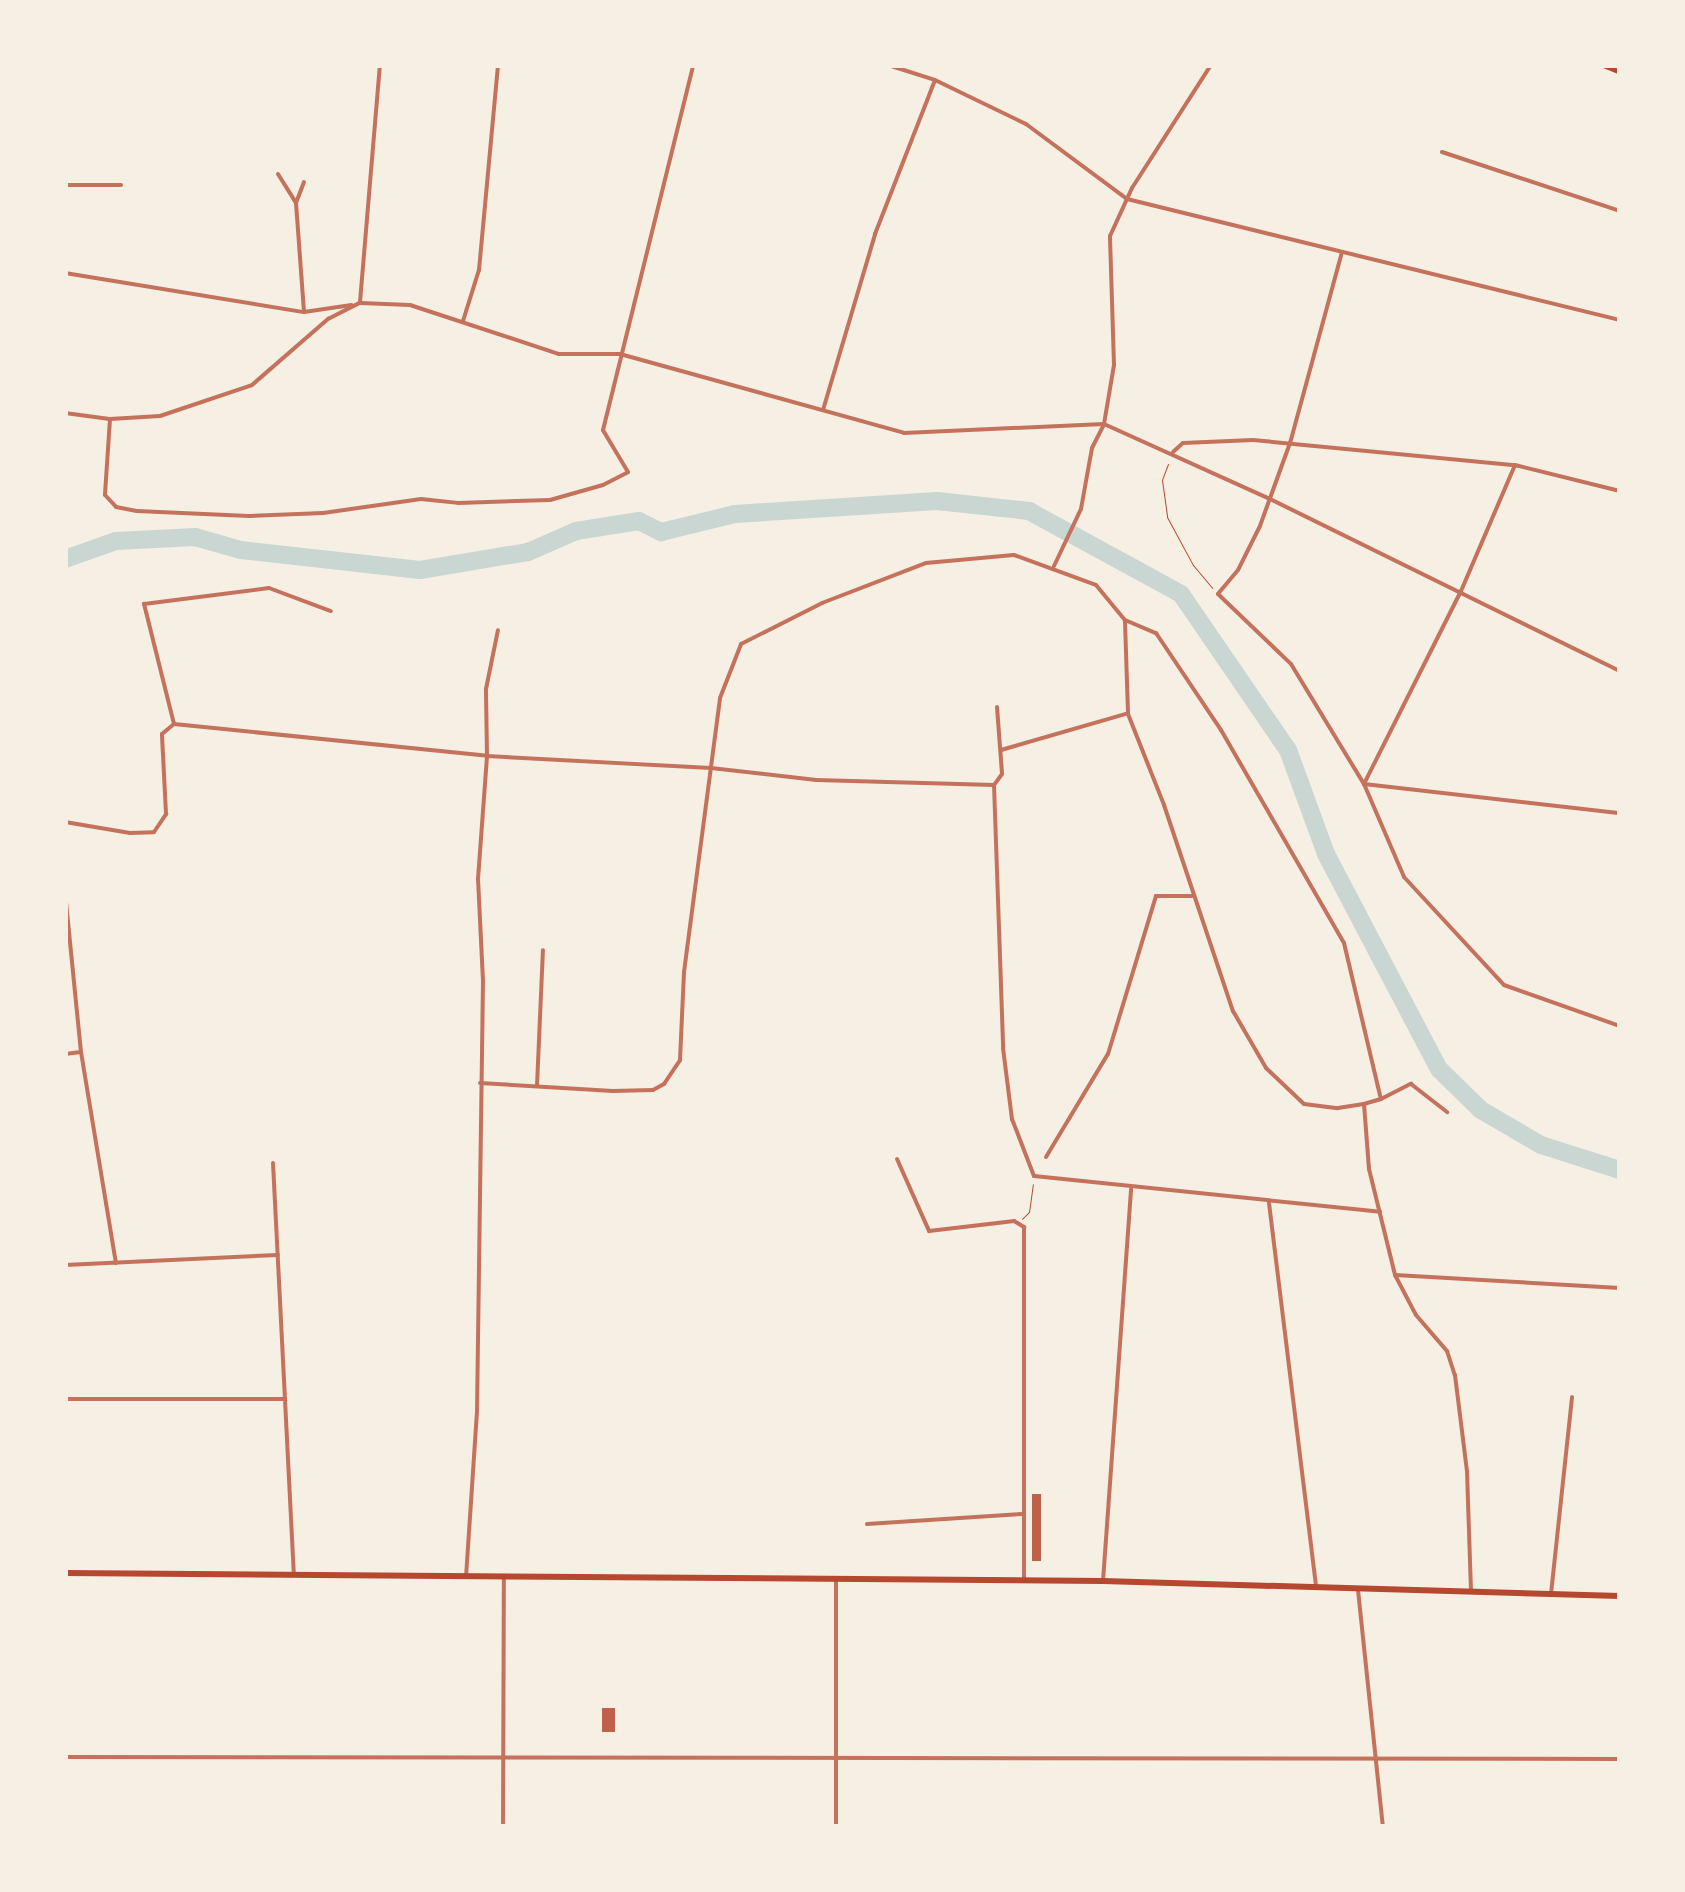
<!DOCTYPE html>
<html>
<head>
<meta charset="utf-8">
<style>
  body { margin:0 }
  #map { position:relative; width:1685px; height:1892px; overflow:hidden; background:#f6efe4; font-family:Cabin,sans-serif }
  div>[style] { position:absolute }
  .river>* { height:18px; margin:-9px; padding:0 9px; transform-origin:9px; border-radius:9px; background:#c9d6d2 }
  .building>* { inset:0; background:#bf614a; transform-origin:0 0 }
  .path>* { height:1px; margin:-0.5px; padding:0 0.5px; transform-origin:0.5px; border-radius:0.5px; background:#b5482f }
  .minor>* { height:4px; margin:-2px; padding:0 2px; transform-origin:2px; border-radius:2px; background:#c5725c }
  .secondary>* { height:5px; margin:-2.5px; padding:0 2.5px; transform-origin:2.5px; border-radius:2.5px; background:#b5482f }
  .trunk>* { height:6px; margin:-3px; padding:0 3px; transform-origin:3px; border-radius:3px; background:#b5482f }
  span { translate:-50% -50%; white-space:nowrap; text-align:center; line-height:1.15; -webkit-text-stroke:10px #f6efe4; paint-order:stroke }
  .frame { position:absolute; inset:0; border:68px solid #f6efe4; pointer-events:none }
</style>
</head>
<body>
<div id="map">
  <div class="river">
    <div style="left:65px;top:559px;width:54px;rotate:-19.4deg"></div>
    <div style="left:116px;top:541px;width:79px;rotate:-2.9deg"></div>
    <div style="left:195px;top:537px;width:48px;rotate:15.8deg"></div>
    <div style="left:241px;top:550px;width:180px;rotate:6.4deg"></div>
    <div style="left:420px;top:570px;width:109px;rotate:-9.5deg"></div>
    <div style="left:528px;top:552px;width:52px;rotate:-23.6deg"></div>
    <div style="left:576px;top:531px;width:64px;rotate:-9deg"></div>
    <div style="left:639px;top:521px;width:25px;rotate:27deg"></div>
    <div style="left:661px;top:532px;width:76px;rotate:-13.7deg"></div>
    <div style="left:735px;top:514px;width:202px;rotate:-3.7deg"></div>
    <div style="left:937px;top:501px;width:93px;rotate:6.2deg"></div>
    <div style="left:1029px;top:511px;width:173px;rotate:28.6deg"></div>
    <div style="left:1181px;top:594px;width:189px;rotate:55.6deg"></div>
    <div style="left:1288px;top:750px;width:111px;rotate:69.9deg"></div>
    <div style="left:1326px;top:854px;width:243px;rotate:62.3deg"></div>
    <div style="left:1439px;top:1069px;width:59px;rotate:44.3deg"></div>
    <div style="left:1481px;top:1110px;width:69px;rotate:30.3deg"></div>
    <div style="left:1541px;top:1145px;width:83px;rotate:17.6deg"></div>
  </div>
  <div class="building">
    <div style="left:1032px;top:1494px;width:9px;height:67px"></div>
    <div style="left:602px;top:1708px;width:13px;height:24px"></div>
  </div>
  <div class="path">
    <div style="left:1168px;top:464px;width:17px;rotate:111deg"></div>
    <div style="left:1162px;top:480px;width:37px;rotate:82deg"></div>
    <div style="left:1167px;top:517px;width:55px;rotate:61.6deg"></div>
    <div style="left:1193px;top:565px;width:30px;rotate:50deg"></div>
    <div style="left:1022px;top:1219px;width:10px;rotate:-45deg"></div>
    <div style="left:1029px;top:1212px;width:28px;rotate:-82deg"></div>
  </div>
  <div class="minor">
    <div style="left:888px;top:65px;width:49px;rotate:17.7deg"></div>
    <div style="left:935px;top:80px;width:101px;rotate:25.8deg"></div>
    <div style="left:1026px;top:124px;width:126px;rotate:36.6deg"></div>
    <div style="left:1127px;top:199px;width:508px;rotate:13.79deg"></div>
    <div style="left:1442px;top:152px;width:188px;rotate:18.3deg"></div>
    <div style="left:278px;top:174px;width:34px;rotate:58deg"></div>
    <div style="left:304px;top:182px;width:22px;rotate:111deg"></div>
    <div style="left:296px;top:203px;width:109px;rotate:85.8deg"></div>
    <div style="left:65px;top:185px;width:56px"></div>
    <div style="left:1342px;top:252px;width:198px;rotate:105.2deg"></div>
    <div style="left:1290px;top:443px;width:88px;rotate:109.9deg"></div>
    <div style="left:1260px;top:526px;width:49px;rotate:116.6deg"></div>
    <div style="left:1238px;top:570px;width:31px;rotate:130deg"></div>
    <div style="left:1218px;top:594px;width:101px;rotate:43.8deg"></div>
    <div style="left:1291px;top:664px;width:140px;rotate:58.7deg"></div>
    <div style="left:1364px;top:784px;width:101px;rotate:66.7deg"></div>
    <div style="left:1404px;top:877px;width:147px;rotate:47.2deg"></div>
    <div style="left:1504px;top:985px;width:123px;rotate:19.5deg"></div>
    <div style="left:65px;top:273px;width:242px;rotate:9.3deg"></div>
    <div style="left:304px;top:312px;width:48px;rotate:-8.5deg"></div>
    <div style="left:360px;top:302px;width:238px;rotate:-85.2deg"></div>
    <div style="left:463px;top:321px;width:53px;rotate:-72.6deg"></div>
    <div style="left:479px;top:270px;width:206px;rotate:-84.7deg"></div>
    <div style="left:823px;top:410px;width:184px;rotate:-73.5deg"></div>
    <div style="left:875px;top:234px;width:165px;rotate:-68.7deg"></div>
    <div style="left:65px;top:413px;width:45px;rotate:7.6deg"></div>
    <div style="left:110px;top:419px;width:50px;rotate:-3.4deg"></div>
    <div style="left:160px;top:416px;width:97px;rotate:-18.6deg"></div>
    <div style="left:252px;top:385px;width:101px;rotate:-41deg"></div>
    <div style="left:328px;top:319px;width:36px;rotate:-27deg"></div>
    <div style="left:360px;top:303px;width:50px;rotate:2.3deg"></div>
    <div style="left:410px;top:305px;width:157px;rotate:18.2deg"></div>
    <div style="left:559px;top:354px;width:61px"></div>
    <div style="left:620px;top:354px;width:295px;rotate:15.5deg"></div>
    <div style="left:904px;top:433px;width:200px;rotate:-2.6deg"></div>
    <div style="left:1104px;top:424px;width:180px;rotate:24.3deg"></div>
    <div style="left:1268px;top:498px;width:392px;rotate:26.2deg"></div>
    <div style="left:110px;top:419px;width:76px;rotate:93.8deg"></div>
    <div style="left:105px;top:495px;width:16px;rotate:47deg"></div>
    <div style="left:116px;top:507px;width:21px;rotate:11deg"></div>
    <div style="left:137px;top:511px;width:112px;rotate:2.6deg"></div>
    <div style="left:249px;top:516px;width:74px;rotate:-2.3deg"></div>
    <div style="left:323px;top:513px;width:99px;rotate:-8.1deg"></div>
    <div style="left:421px;top:499px;width:37px;rotate:6deg"></div>
    <div style="left:458px;top:503px;width:92px;rotate:-1.9deg"></div>
    <div style="left:550px;top:500px;width:55px;rotate:-15.8deg"></div>
    <div style="left:603px;top:485px;width:28px;rotate:-27deg"></div>
    <div style="left:628px;top:472px;width:49px;rotate:-120.8deg"></div>
    <div style="left:603px;top:430px;width:376px;rotate:-76.1deg"></div>
    <div style="left:1173px;top:452px;width:13px;rotate:-42deg"></div>
    <div style="left:1183px;top:443px;width:70px;rotate:-2.5deg"></div>
    <div style="left:1253px;top:440px;width:263px;rotate:5.5deg"></div>
    <div style="left:1515px;top:465px;width:108px;rotate:13.9deg"></div>
    <div style="left:1515px;top:465px;width:137px;rotate:113.2deg"></div>
    <div style="left:1461px;top:591px;width:216px;rotate:116.7deg"></div>
    <div style="left:1364px;top:784px;width:258px;rotate:6.5deg"></div>
    <div style="left:1054px;top:566px;width:63px;rotate:-64.7deg"></div>
    <div style="left:1081px;top:509px;width:62px;rotate:-79.8deg"></div>
    <div style="left:1092px;top:448px;width:27px;rotate:-63deg"></div>
    <div style="left:1104px;top:424px;width:60px;rotate:-80.4deg"></div>
    <div style="left:1114px;top:365px;width:129px;rotate:-91.8deg"></div>
    <div style="left:1110px;top:236px;width:53px;rotate:-65.4deg"></div>
    <div style="left:1132px;top:188px;width:146px;rotate:-57.3deg"></div>
    <div style="left:1125px;top:622px;width:92px;rotate:88.1deg"></div>
    <div style="left:1128px;top:714px;width:98px;rotate:68.4deg"></div>
    <div style="left:1164px;top:805px;width:217px;rotate:71.5deg"></div>
    <div style="left:1233px;top:1011px;width:66px;rotate:59.9deg"></div>
    <div style="left:1266px;top:1068px;width:52px;rotate:43.5deg"></div>
    <div style="left:1304px;top:1104px;width:34px;rotate:7deg"></div>
    <div style="left:1338px;top:1108px;width:26px;rotate:-9deg"></div>
    <div style="left:1364px;top:1104px;width:65px;rotate:85.6deg"></div>
    <div style="left:1369px;top:1169px;width:109px;rotate:76.2deg"></div>
    <div style="left:1395px;top:1275px;width:45px;rotate:62.3deg"></div>
    <div style="left:1416px;top:1315px;width:48px;rotate:49.3deg"></div>
    <div style="left:1447px;top:1351px;width:25px;rotate:72deg"></div>
    <div style="left:1455px;top:1375px;width:97px;rotate:82.9deg"></div>
    <div style="left:1467px;top:1471px;width:119px;rotate:88.1deg"></div>
    <div style="left:997px;top:707px;width:67px;rotate:85.7deg"></div>
    <div style="left:1002px;top:774px;width:14px;rotate:126deg"></div>
    <div style="left:994px;top:785px;width:263px;rotate:88deg"></div>
    <div style="left:1003px;top:1048px;width:72px;rotate:82.8deg"></div>
    <div style="left:1012px;top:1119px;width:61px;rotate:68.9deg"></div>
    <div style="left:1034px;top:1176px;width:348px;rotate:5.9deg"></div>
    <div style="left:174px;top:724px;width:315px;rotate:5.8deg"></div>
    <div style="left:487px;top:756px;width:224px;rotate:3.1deg"></div>
    <div style="left:711px;top:768px;width:106px;rotate:6.5deg"></div>
    <div style="left:816px;top:780px;width:178px;rotate:1.6deg"></div>
    <div style="left:174px;top:724px;width:124px;rotate:-104deg"></div>
    <div style="left:144px;top:604px;width:126px;rotate:-7.3deg"></div>
    <div style="left:269px;top:588px;width:66px;rotate:20.4deg"></div>
    <div style="left:1001px;top:750px;width:130px;rotate:-16.1deg"></div>
    <div style="left:65px;top:803px;width:6px;rotate:90deg"></div>
    <div style="left:65px;top:822px;width:66px;rotate:9.6deg"></div>
    <div style="left:130px;top:833px;width:24px;rotate:-2deg"></div>
    <div style="left:154px;top:832px;width:22px;rotate:-56deg"></div>
    <div style="left:166px;top:814px;width:80px;rotate:-92.9deg"></div>
    <div style="left:162px;top:734px;width:16px;rotate:-40deg"></div>
    <div style="left:65px;top:892px;width:161px;rotate:84.3deg"></div>
    <div style="left:81px;top:1052px;width:214px;rotate:80.6deg"></div>
    <div style="left:65px;top:1054px;width:16px;rotate:-7deg"></div>
    <div style="left:480px;top:1083px;width:133px;rotate:3.4deg"></div>
    <div style="left:613px;top:1091px;width:40px;rotate:-1.4deg"></div>
    <div style="left:653px;top:1090px;width:13px;rotate:-29deg"></div>
    <div style="left:664px;top:1084px;width:29px;rotate:-56deg"></div>
    <div style="left:680px;top:1060px;width:88px;rotate:-87.4deg"></div>
    <div style="left:684px;top:972px;width:276px;rotate:-82.5deg"></div>
    <div style="left:720px;top:698px;width:58px;rotate:-68.7deg"></div>
    <div style="left:741px;top:644px;width:91px;rotate:-26.8deg"></div>
    <div style="left:822px;top:603px;width:111px;rotate:-21deg"></div>
    <div style="left:926px;top:563px;width:88px;rotate:-5.2deg"></div>
    <div style="left:1014px;top:555px;width:87px;rotate:20.1deg"></div>
    <div style="left:1096px;top:585px;width:45px;rotate:50.4deg"></div>
    <div style="left:1125px;top:620px;width:34px;rotate:23deg"></div>
    <div style="left:1156px;top:633px;width:117px;rotate:56.2deg"></div>
    <div style="left:1221px;top:730px;width:246px;rotate:60deg"></div>
    <div style="left:1344px;top:943px;width:160px;rotate:76.7deg"></div>
    <div style="left:1381px;top:1099px;width:18px;rotate:164deg"></div>
    <div style="left:537px;top:1086px;width:136px;rotate:-87.5deg"></div>
    <div style="left:1381px;top:1099px;width:34px;rotate:-27deg"></div>
    <div style="left:1411px;top:1084px;width:46px;rotate:37.9deg"></div>
    <div style="left:1046px;top:1157px;width:120px;rotate:-59deg"></div>
    <div style="left:1108px;top:1054px;width:165px;rotate:-73.1deg"></div>
    <div style="left:1156px;top:896px;width:36px"></div>
    <div style="left:897px;top:1159px;width:79px;rotate:66deg"></div>
    <div style="left:929px;top:1231px;width:86px;rotate:-6.7deg"></div>
    <div style="left:1014px;top:1221px;width:12px;rotate:31deg"></div>
    <div style="left:1024px;top:1227px;width:354px;rotate:90deg"></div>
    <div style="left:273px;top:1163px;width:412px;rotate:87.1deg"></div>
    <div style="left:1269px;top:1203px;width:385px;rotate:83deg"></div>
    <div style="left:65px;top:1265px;width:213px;rotate:-2.7deg"></div>
    <div style="left:1395px;top:1275px;width:225px;rotate:3.3deg"></div>
    <div style="left:65px;top:1399px;width:220px"></div>
    <div style="left:867px;top:1524px;width:156px;rotate:-3.7deg"></div>
    <div style="left:466px;top:1577px;width:166px;rotate:-86.2deg"></div>
    <div style="left:477px;top:1411px;width:430px;rotate:-89.2deg"></div>
    <div style="left:483px;top:981px;width:102px;rotate:-92.8deg"></div>
    <div style="left:478px;top:879px;width:123px;rotate:-85.8deg"></div>
    <div style="left:487px;top:756px;width:67px;rotate:-90.9deg"></div>
    <div style="left:486px;top:689px;width:60px;rotate:-78.5deg"></div>
    <div style="left:1103px;top:1581px;width:393px;rotate:-85.9deg"></div>
    <div style="left:836px;top:1582px;width:245px;rotate:90deg"></div>
    <div style="left:1358px;top:1590px;width:238px;rotate:84deg"></div>
    <div style="left:1551px;top:1594px;width:198px;rotate:-83.9deg"></div>
    <div style="left:65px;top:1757px;width:1555px;rotate:0.07deg"></div>
    <div style="left:503px;top:1827px;width:250px;rotate:-89.8deg"></div>
  </div>
  <div class="secondary">
    <div style="left:1603px;top:65px;width:18px;rotate:22deg"></div>
  </div>
  <div class="trunk">
    <div style="left:65px;top:1573px;width:1038px;rotate:0.44deg"></div>
    <div style="left:1103px;top:1581px;width:517px;rotate:1.66deg"></div>
  </div>
  <div class="frame"></div>
</div>
</body>
</html>
